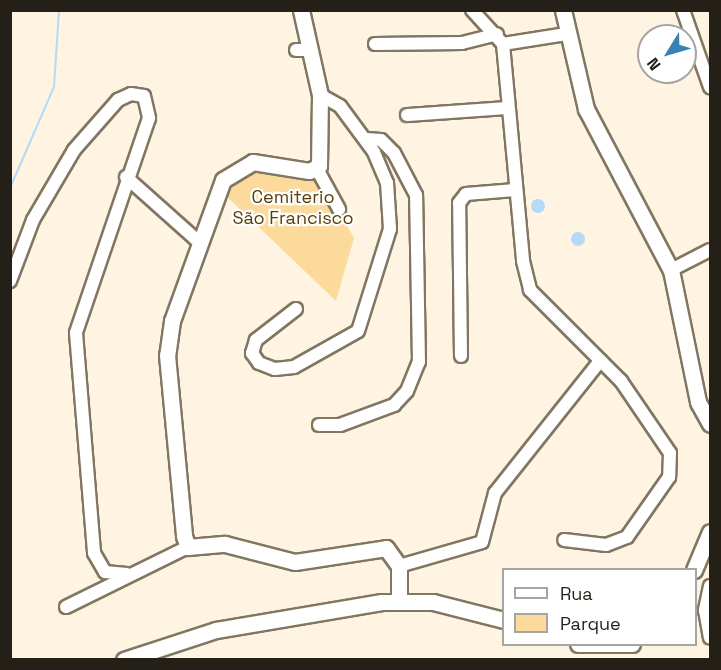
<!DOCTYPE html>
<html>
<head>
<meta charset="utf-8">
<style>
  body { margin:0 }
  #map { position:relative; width:721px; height:670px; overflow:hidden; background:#fef4e1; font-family:"Space Grotesk",sans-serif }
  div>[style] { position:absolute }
  .green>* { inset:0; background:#fcda9b }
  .water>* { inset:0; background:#b4daf8 }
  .round { border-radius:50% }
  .stream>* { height:2px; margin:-1px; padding:0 1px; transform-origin:1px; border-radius:1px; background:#b4daf8 }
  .roads { filter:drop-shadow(2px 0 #817661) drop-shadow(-2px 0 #817661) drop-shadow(0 2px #817661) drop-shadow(0 -2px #817661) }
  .minor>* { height:12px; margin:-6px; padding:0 6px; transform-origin:6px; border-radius:6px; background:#fff }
  .major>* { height:15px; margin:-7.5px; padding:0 7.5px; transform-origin:7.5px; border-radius:7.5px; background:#fff }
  span { translate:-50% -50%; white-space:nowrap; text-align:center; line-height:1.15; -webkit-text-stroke:4.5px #fff; paint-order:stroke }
  .park-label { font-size:18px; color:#584006 }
  .frame { position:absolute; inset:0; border:12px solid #241f17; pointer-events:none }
  .legend { position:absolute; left:502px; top:568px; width:195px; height:78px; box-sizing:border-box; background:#fff; border:2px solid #a7a5a2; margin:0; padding:8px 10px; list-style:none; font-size:18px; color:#241f17 }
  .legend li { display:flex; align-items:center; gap:12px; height:30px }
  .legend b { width:30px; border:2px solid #a7a5a2 }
  .north { position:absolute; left:637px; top:24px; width:60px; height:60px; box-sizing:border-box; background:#fff; border:2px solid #a7a5a2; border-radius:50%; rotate:233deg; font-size:16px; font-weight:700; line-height:24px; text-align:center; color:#241f17 }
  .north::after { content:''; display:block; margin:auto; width:21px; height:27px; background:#3783b6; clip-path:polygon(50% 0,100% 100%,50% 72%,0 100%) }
</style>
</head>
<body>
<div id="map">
  <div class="green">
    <div style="clip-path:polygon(253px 165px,318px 177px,354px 238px,336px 301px,222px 192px,238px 171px)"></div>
  </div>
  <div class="water">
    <div class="round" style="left:531px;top:199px;width:14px;height:14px"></div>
    <div class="round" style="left:571px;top:232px;width:14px;height:14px"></div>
  </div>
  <div class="stream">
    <div style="left:10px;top:188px;width:110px;rotate:-66.5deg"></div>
    <div style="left:54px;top:87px;width:77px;rotate:-86.3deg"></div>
  </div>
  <div class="roads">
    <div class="minor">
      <div style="left:472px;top:10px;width:46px;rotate:47.6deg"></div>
      <div style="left:503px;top:44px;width:218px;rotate:84.7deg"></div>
      <div style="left:523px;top:261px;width:30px;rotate:76deg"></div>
      <div style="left:530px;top:290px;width:129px;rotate:45deg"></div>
      <div style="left:621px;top:381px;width:87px;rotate:55.8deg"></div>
      <div style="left:670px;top:453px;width:24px;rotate:92deg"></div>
      <div style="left:669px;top:477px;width:73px;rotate:125deg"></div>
      <div style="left:627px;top:537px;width:22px;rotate:159deg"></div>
      <div style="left:606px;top:545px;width:42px;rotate:-173.2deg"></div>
      <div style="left:683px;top:10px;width:82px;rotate:70.7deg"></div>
      <div style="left:375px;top:44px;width:87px;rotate:-0.7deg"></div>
      <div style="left:462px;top:43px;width:36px;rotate:-14deg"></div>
      <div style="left:503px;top:44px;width:64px;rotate:-9deg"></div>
      <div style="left:296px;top:50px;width:10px"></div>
      <div style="left:407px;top:115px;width:101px;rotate:-4deg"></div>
      <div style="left:317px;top:169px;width:46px;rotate:61.2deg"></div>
      <div style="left:126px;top:177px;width:98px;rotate:41.7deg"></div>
      <div style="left:671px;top:270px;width:44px;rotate:-27.1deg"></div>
      <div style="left:10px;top:281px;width:65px;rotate:-69.3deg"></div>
      <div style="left:33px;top:220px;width:81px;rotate:-59.6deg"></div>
      <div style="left:74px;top:150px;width:67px;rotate:-48.7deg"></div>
      <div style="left:118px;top:100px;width:14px;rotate:-25deg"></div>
      <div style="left:131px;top:94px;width:13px;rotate:9deg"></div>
      <div style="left:144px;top:96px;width:23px;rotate:77deg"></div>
      <div style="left:149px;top:118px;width:227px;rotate:108.8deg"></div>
      <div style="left:76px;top:333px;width:221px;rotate:85.3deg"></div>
      <div style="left:94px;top:553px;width:22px;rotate:60deg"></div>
      <div style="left:105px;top:572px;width:22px;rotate:5deg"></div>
      <div style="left:296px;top:309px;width:51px;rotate:142.2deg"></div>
      <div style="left:256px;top:340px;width:14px;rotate:107deg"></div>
      <div style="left:252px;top:353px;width:12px;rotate:55deg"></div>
      <div style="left:259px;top:363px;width:17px;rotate:21deg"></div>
      <div style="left:275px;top:369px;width:19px;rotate:-6deg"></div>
      <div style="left:294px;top:367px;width:73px;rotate:-29.4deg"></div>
      <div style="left:358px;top:331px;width:107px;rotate:-72.6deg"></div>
      <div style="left:390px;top:229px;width:46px;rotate:-93.7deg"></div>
      <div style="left:387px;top:183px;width:34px;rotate:-113deg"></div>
      <div style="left:374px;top:152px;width:57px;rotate:-126.5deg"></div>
      <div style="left:340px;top:106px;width:23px;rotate:-151deg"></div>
      <div style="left:461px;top:356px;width:153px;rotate:-90.7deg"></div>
      <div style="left:459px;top:203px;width:11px;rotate:-52deg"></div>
      <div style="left:466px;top:194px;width:49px;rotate:-4.7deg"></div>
      <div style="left:319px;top:425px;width:21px"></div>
      <div style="left:340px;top:425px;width:58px;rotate:-20.3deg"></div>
      <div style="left:394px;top:405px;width:19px;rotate:-47deg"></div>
      <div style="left:407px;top:391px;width:31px;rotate:-68deg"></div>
      <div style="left:419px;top:362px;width:167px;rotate:-91deg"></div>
      <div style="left:416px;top:195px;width:47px;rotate:-117.6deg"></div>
      <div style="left:394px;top:153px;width:18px;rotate:-135deg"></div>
      <div style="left:381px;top:140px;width:15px;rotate:-176deg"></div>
      <div style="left:399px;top:566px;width:86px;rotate:-16.1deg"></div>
      <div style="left:482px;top:542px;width:51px;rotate:-75.1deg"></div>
      <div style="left:495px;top:493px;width:169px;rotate:-51.5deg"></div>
      <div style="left:710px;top:586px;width:25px;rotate:102deg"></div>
      <div style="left:705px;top:610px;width:28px;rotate:80deg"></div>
      <div style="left:66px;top:607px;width:136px;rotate:-26.2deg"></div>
    </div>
    <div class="major">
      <div style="left:301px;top:10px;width:87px;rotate:77.4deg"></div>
      <div style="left:320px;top:95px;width:71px;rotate:90.8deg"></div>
      <div style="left:319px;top:166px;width:11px;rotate:153deg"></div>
      <div style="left:309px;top:171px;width:57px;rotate:-170.9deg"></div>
      <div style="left:253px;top:162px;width:35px;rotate:149deg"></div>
      <div style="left:223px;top:180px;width:150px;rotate:109.9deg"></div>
      <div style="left:172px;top:321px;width:34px;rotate:98deg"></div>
      <div style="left:167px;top:355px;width:182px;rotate:84.6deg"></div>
      <div style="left:184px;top:536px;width:12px;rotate:70deg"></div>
      <div style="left:188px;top:547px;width:37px;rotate:-5deg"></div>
      <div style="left:225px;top:544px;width:72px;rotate:14.4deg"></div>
      <div style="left:295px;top:562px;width:92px;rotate:-8.7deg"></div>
      <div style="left:386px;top:548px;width:22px;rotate:54deg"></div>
      <div style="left:399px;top:566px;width:36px;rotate:90deg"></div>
      <div style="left:563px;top:10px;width:102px;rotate:76.9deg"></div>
      <div style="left:586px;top:109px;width:182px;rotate:62.2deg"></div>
      <div style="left:671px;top:270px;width:135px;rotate:78.4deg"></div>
      <div style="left:698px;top:402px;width:25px;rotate:61deg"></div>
      <div style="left:694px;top:570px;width:41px;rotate:-67.2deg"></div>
      <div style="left:578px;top:644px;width:54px"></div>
      <div style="left:124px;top:660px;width:97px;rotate:-18.1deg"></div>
      <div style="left:216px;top:630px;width:168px;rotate:-9.6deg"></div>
      <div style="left:382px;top:602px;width:51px"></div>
      <div style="left:433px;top:602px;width:73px;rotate:14.2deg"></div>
    </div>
  </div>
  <div class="park-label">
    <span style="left:293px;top:208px">Cemiterio<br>São Francisco</span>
  </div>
  <div class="frame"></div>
  <ul class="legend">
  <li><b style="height:8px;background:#fff"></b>Rua</li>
  <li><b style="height:16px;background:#fcda9b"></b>Parque</li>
  </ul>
  <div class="north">N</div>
</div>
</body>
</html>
